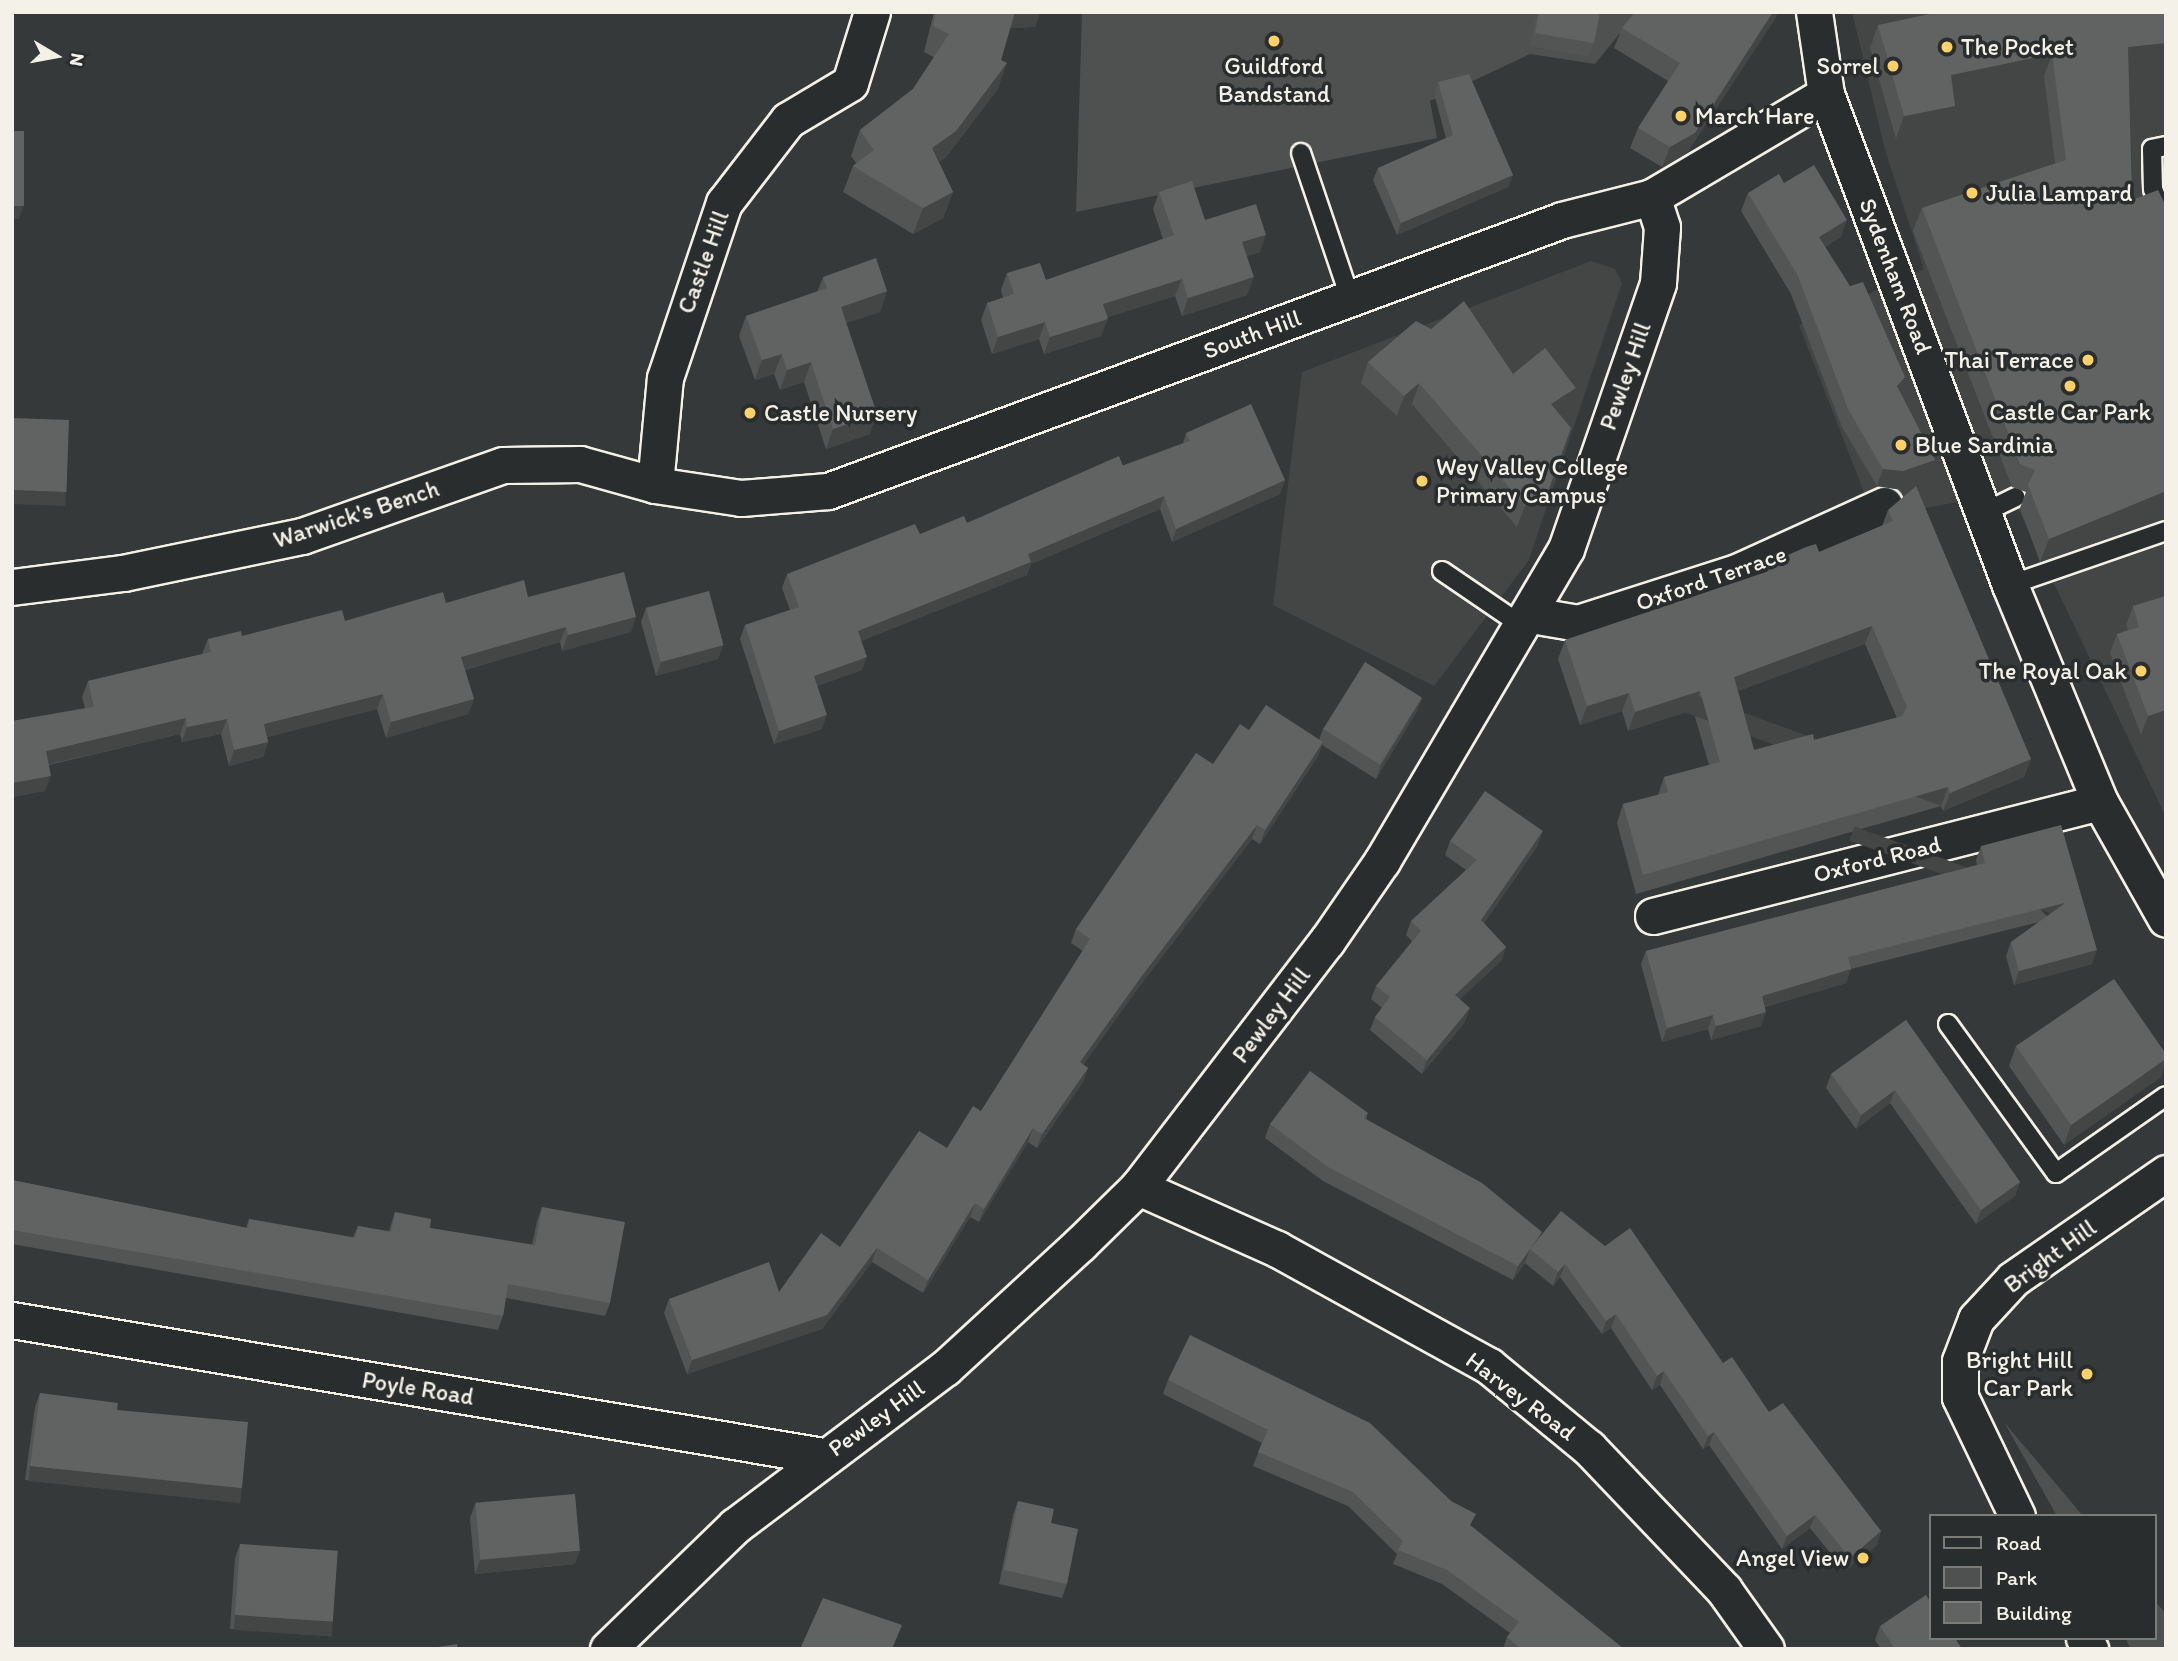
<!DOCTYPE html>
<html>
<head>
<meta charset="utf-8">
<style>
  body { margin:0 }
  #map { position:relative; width:2178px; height:1661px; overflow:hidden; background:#363939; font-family:Itim,sans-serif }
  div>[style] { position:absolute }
  .built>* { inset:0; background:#434645 }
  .green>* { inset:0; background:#4e514f }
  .roads { filter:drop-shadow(2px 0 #f4f1e8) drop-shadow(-2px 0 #f4f1e8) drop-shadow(0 2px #f4f1e8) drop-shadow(0 -2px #f4f1e8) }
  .lane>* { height:18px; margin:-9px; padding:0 9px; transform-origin:9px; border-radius:9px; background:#2a2d2e }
  .street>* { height:35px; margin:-17.5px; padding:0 17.5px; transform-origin:17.5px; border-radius:17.5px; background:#2a2d2e }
  .wall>* { inset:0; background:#535554 }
  .shaded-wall>* { inset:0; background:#444545; transform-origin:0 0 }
  .building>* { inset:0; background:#616362; transform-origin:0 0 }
  .dots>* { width:19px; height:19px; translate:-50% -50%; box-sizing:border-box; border:4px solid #2a2d2e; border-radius:50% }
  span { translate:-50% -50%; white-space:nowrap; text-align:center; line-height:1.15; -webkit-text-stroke:7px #2a2d2e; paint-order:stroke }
  .poi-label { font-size:24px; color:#f4f1e8 }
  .left { translate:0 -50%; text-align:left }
  .right { translate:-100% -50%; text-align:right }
  .street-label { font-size:24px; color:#f4f1e8 }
  .frame { position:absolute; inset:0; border:14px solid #f4f1e8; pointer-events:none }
  .legend { position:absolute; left:1929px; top:1514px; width:228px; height:126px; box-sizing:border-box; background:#2a2d2e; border:2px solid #7b7b78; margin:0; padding:9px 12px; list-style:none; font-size:21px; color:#f4f1e8 }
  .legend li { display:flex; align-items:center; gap:14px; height:35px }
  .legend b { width:35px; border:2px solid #7b7b78 }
  .north { position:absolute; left:21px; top:21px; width:70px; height:70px; -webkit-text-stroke:5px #2a2d2e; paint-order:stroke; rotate:100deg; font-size:19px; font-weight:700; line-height:28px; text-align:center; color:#f4f1e8 }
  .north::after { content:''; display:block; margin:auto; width:24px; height:32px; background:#f4f1e8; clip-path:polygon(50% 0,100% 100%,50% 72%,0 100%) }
</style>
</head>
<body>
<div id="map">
  <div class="built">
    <div style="clip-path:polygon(1852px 12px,2166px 12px,2166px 817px,2010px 492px,1874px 518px,1799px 325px,1924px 269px,1885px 150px)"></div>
    <div style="clip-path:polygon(1591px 261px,1615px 269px,1622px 283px,1529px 560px,1434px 686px,1273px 605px,1302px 372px)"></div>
  </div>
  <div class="green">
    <div style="clip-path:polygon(1082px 12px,1637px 12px,1595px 64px,1530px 54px,1430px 101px,1437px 138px,1076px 212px)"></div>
    <div style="clip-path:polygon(2004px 1422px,2083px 1516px,2057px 1516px)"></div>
    <div style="clip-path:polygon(2155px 1601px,2166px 1614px,2166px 1649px,2130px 1649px,2126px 1638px,2155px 1638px)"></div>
  </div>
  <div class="roads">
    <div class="lane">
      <div style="left:2166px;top:146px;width:14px;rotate:168deg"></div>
      <div style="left:2152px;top:149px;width:40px;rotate:88.6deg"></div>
      <div style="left:2153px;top:189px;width:35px;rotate:68deg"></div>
      <div style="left:1301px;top:153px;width:153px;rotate:71.3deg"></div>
      <div style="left:1985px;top:512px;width:34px;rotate:-26deg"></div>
      <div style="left:1442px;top:571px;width:99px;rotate:34.3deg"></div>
      <div style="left:2010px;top:585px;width:165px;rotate:-19.1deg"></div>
      <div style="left:1948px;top:1024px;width:184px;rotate:54.1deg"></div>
      <div style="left:2056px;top:1173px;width:134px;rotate:-35deg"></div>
    </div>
    <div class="street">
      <div style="left:1814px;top:12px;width:83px;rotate:81.7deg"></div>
      <div style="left:1826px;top:94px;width:524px;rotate:69.46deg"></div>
      <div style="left:2010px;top:585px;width:235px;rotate:67.5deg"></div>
      <div style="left:2100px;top:802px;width:134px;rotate:60.6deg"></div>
      <div style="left:655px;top:485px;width:107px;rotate:-84.7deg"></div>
      <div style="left:665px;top:378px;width:185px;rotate:-71.4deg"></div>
      <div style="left:724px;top:203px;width:105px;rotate:-52.4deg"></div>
      <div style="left:788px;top:120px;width:72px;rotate:-30.8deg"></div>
      <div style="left:850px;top:83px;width:74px;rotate:-72.8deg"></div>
      <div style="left:12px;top:587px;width:112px;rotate:-7.2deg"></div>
      <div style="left:123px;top:573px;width:183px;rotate:-11.7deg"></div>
      <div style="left:302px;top:536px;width:213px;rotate:-19.5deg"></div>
      <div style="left:503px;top:465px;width:77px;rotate:-0.7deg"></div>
      <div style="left:580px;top:464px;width:78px;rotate:15.6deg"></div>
      <div style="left:655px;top:485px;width:87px;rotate:8.6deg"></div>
      <div style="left:741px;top:498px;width:87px;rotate:-4.6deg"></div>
      <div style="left:828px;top:491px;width:782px;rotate:-20.26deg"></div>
      <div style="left:1562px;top:220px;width:93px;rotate:-14.3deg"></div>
      <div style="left:1652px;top:197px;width:202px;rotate:-30.6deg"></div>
      <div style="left:1531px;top:615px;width:48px;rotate:9.7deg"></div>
      <div style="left:1578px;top:623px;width:167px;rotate:-17.8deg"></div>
      <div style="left:1737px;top:572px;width:162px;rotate:-24.5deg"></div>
      <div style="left:1653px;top:916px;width:461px;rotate:-14.3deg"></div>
      <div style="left:1138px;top:1187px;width:152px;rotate:24deg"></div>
      <div style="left:1277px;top:1249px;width:242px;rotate:28.9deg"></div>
      <div style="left:1489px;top:1366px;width:129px;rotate:39.4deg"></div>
      <div style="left:1589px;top:1448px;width:196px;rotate:46.4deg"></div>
      <div style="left:1724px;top:1590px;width:72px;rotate:54.6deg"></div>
      <div style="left:12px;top:1320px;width:822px;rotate:9.52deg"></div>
      <div style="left:2017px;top:1516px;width:132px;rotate:-115.6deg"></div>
      <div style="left:1960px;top:1397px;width:36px;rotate:-90deg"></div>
      <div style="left:1960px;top:1361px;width:45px;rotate:-69.1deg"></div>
      <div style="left:1976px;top:1319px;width:54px;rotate:-47.2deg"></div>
      <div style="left:2013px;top:1279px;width:186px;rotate:-34.7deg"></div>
      <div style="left:2084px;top:1638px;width:13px;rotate:61deg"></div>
      <div style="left:608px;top:1649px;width:177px;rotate:-44.1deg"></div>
      <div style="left:735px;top:1526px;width:263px;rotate:-37deg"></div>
      <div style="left:945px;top:1368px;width:183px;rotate:-42.6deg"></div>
      <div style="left:1080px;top:1244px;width:81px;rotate:-44.5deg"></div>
      <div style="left:1138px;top:1187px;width:310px;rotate:-52.5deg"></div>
      <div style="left:1327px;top:941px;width:97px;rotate:-55.5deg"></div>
      <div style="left:1382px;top:861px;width:362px;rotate:-59.5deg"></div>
      <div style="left:1566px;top:549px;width:281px;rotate:-70.9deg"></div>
      <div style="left:1658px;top:283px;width:56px;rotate:-85.9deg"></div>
      <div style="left:1662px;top:227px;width:32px;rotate:-108deg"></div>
    </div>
  </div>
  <div class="wall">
    <div style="clip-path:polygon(934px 12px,1040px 12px,1035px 27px,1010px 28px,1001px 60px,998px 89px,946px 157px,939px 162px,953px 192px,943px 218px,913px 234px,843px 192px,853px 166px,856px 163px,851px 156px,860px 130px,913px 89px,934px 57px,924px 52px)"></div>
    <div style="clip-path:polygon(1537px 12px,1600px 12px,1594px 43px,1589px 57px,1530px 46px)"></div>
    <div style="clip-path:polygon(1635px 12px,1777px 12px,1776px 17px,1687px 153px,1662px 167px,1630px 148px,1638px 128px,1668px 81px,1614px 48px,1622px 28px)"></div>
    <div style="clip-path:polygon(2166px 12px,2166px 65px,2128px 68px,2132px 200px,2166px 206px,2166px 511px,2040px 562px,2020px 508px,2026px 492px,2012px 487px,1913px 231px,1922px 208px,2055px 163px,2044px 76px,1954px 95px,1955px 106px,1947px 128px,1896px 139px,1870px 48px,1878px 25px)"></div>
    <div style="clip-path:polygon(1438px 82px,1513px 175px,1508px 187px,1397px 235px,1373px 180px,1378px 168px,1446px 138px,1434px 94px)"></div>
    <div style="clip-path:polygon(1784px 183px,1841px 237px,1825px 247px,1935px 460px,1929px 478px,1896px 489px,1877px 486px,1842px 427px,1791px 294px,1741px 211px,1748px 193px)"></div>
    <div style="clip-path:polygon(1159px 192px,1205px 220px,1260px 252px,1247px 256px,1247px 295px,1182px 316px,1175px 296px,1107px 317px,1101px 336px,1044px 354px,1039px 339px,992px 354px,981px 320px,987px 303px,1003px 298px,1001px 290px,1007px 273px,1046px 280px,1163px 239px,1153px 209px)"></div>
    <div style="clip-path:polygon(823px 277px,887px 291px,880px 312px,846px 323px,870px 434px,826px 449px,804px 382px,780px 390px,774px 374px,755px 380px,739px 336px,746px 316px,817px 292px)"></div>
    <div style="clip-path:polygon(1368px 362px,1513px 374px,1569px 408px,1559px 414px,1542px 509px,1517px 527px,1412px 404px,1397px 416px,1361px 383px)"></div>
    <div style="clip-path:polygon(1186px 433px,1285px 480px,1280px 494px,1172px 542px,1160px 509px,1031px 564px,1027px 575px,861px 641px,862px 670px,817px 686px,822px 729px,774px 744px,740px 639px,745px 625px,790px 610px,782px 588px,787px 574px,920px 534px,967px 523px,1183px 443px)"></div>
    <div style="clip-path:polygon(evenodd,1888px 510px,2031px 759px,2024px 777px,1943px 811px,1941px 806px,1636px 894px,1617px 823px,1623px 804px,1658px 795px,1664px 777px,1709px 765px,1693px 710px,1628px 731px,1622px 711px,1580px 725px,1558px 659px,1565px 640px,1767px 572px,1770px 563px,1819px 552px,1882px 526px,1888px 510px,1865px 644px,1897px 718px,1814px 740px,1754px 750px,1738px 691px,1865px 644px)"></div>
    <div style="clip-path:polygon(2166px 596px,2166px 735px,2164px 727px,2141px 735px,2110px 653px,2117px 634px,2128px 630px,2126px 625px,2133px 606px)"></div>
    <div style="clip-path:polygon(528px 597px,631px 632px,562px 651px,560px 642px,465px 670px,474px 699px,468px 714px,386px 738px,377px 709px,267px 737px,268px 742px,263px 757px,229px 766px,221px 734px,182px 742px,180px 734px,49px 765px,45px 791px,12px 797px,12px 721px,85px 708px,82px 697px,88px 681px,202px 654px,208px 639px,242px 636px,345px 621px,446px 603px)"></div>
    <div style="clip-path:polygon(646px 608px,723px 645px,718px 659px,656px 676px,641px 622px)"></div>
    <div style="clip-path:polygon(1422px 698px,1417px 711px,1376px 779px,1322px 745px,1318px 756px,1260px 844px,1252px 839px,1136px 991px,1083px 1065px,1088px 1068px,1083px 1082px,1037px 1148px,1028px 1142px,979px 1222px,970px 1217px,923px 1293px,872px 1262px,822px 1329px,687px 1374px,664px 1313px,669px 1299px,779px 1292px,840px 1247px,947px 1148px,981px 1111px,1083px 951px,1071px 943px,1076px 929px,1213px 764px,1249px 730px,1319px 740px,1323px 729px)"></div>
    <div style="clip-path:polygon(1450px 841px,1538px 845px,1484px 923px,1506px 947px,1501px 961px,1460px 999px,1465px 1022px,1422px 1074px,1370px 1030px,1375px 1017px,1382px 1008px,1371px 999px,1376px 986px,1412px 941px,1406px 935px,1411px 921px,1466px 870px,1445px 855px)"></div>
    <div style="clip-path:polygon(1981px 846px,2092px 964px,2014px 985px,2006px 956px,2011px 942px,2039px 922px,1851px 969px,1846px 983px,1765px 1007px,1761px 1026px,1711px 1040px,1708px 1029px,1662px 1042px,1641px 964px,1646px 951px,1977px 865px,1976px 860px)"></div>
    <div style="clip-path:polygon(1906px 1020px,2020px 1182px,2015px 1196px,1976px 1224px,1890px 1103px,1856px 1129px,1826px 1088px,1831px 1074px)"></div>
    <div style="clip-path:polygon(2016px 1046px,2161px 1077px,2064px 1145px,2009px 1066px)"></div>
    <div style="clip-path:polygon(1368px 1113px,1366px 1119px,1540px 1236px,1723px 1363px,1881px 1531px,1877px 1545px,1845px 1571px,1810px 1528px,1782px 1549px,1709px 1445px,1703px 1449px,1660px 1385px,1652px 1390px,1611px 1328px,1602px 1334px,1560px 1277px,1553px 1286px,1525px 1263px,1513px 1280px,1323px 1181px,1265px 1138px,1270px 1124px)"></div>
    <div style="clip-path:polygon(12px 1180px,246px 1228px,249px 1219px,353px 1237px,358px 1226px,389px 1231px,395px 1212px,430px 1228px,532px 1245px,537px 1221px,542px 1207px,610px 1303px,605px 1316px,506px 1298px,503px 1316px,498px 1330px,12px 1244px)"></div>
    <div style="clip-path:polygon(1168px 1380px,1471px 1526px,1624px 1649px,1503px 1649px,1507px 1637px,1510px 1633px,1442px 1584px,1393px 1564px,1397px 1554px,1348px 1506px,1253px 1466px,1262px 1443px,1163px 1394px)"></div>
    <div style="clip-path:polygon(40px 1393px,117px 1410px,242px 1488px,237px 1502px,25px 1480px,35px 1407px)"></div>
    <div style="clip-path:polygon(1018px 1501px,1067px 1584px,1062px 1598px,999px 1584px,1013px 1515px)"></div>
    <div style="clip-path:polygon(475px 1504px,575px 1564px,475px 1574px,470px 1518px)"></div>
    <div style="clip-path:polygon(240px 1544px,328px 1636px,230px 1629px,235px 1558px)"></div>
    <div style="clip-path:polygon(1880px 1626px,1962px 1649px,1881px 1649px,1875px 1640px)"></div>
  </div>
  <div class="shaded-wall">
    <div style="clip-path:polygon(1014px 12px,1040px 12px,1035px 27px,1008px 28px)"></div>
    <div style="clip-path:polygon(1773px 12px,1777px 12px,1776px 17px,1687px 153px,1662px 167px,1670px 147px)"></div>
    <div style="clip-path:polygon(2166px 43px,2166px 65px,2120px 69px,2128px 47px)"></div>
    <div style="clip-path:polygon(2052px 54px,2044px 76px,1943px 98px,1951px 75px)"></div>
    <div style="clip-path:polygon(1007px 63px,998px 89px,946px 157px,923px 174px,932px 148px)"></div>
    <div style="clip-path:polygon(1955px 106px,1947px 128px,1896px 139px,1904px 116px)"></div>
    <div style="clip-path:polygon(1513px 175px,1508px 187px,1397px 235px,1401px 223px)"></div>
    <div style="clip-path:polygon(953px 192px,943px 218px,913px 234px,923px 208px)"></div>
    <div style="clip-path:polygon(24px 205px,19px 219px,12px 219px,12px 206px)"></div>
    <div style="clip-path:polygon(1847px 220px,1841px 237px,1813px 254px,1819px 237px)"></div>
    <div style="clip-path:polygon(1266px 235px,1260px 252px,1236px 259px,1242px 242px)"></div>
    <div style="clip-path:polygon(1254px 277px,1247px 295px,1182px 316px,1188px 298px)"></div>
    <div style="clip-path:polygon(1182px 279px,1175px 296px,1097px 321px,1103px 304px)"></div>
    <div style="clip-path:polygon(887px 291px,880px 312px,834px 327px,841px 307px)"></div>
    <div style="clip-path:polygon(1108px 319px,1101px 336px,1044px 354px,1050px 337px)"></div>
    <div style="clip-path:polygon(1045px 322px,1039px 339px,992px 354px,998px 337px)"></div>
    <div style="clip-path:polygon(782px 354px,774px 374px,755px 380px,762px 360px)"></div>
    <div style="clip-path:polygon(811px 362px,804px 382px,780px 390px,787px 370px)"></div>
    <div style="clip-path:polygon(1905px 377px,1899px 395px,1897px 386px)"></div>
    <div style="clip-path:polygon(1419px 383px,1412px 404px,1397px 416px,1404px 396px)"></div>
    <div style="clip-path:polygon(1576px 388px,1569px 408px,1543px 425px,1551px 404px)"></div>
    <div style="clip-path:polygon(877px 414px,870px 434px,826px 449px,833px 429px)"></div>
    <div style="clip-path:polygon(1935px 460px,1929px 478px,1896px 489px,1877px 486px,1883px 469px)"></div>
    <div style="clip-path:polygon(1285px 480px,1280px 494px,1172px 542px,1176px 529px)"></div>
    <div style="clip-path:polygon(1549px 489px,1542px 509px,1517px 527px,1525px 506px)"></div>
    <div style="left:12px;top:490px;width:54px;height:14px;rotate:2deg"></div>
    <div style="clip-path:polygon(2166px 491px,2166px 511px,2040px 562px,2049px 539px)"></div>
    <div style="clip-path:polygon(1164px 496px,1160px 509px,1031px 564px,1027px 575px,853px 644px,858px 631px,1028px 554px)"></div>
    <div style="clip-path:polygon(636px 617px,631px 632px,562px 651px,568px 635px)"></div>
    <div style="clip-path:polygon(1872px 626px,1865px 644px,1727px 695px,1734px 677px)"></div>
    <div style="clip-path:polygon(566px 627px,560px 642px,456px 672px,461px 657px)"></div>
    <div style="clip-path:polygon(723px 645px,718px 659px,656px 676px,661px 662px)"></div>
    <div style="clip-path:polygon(867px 657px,862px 670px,809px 689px,814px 676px)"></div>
    <div style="clip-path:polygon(1700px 691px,1693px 710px,1628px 731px,1635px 712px)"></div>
    <div style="clip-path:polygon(1629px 693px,1622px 711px,1580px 725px,1587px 706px)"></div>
    <div style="clip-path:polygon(383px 694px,377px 709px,258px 739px,264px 724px)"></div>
    <div style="clip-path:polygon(1422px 698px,1417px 711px,1376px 779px,1381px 765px)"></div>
    <div style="clip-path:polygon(474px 699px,468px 714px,386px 738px,391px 722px)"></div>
    <div style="clip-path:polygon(2166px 710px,2166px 722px,2164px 727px,2141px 735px,2148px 716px)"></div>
    <div style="clip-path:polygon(827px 715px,822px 729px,774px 744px,779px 731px)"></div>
    <div style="clip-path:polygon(186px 718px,180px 734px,41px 766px,46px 751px)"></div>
    <div style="clip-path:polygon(227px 719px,221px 734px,182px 742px,187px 727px)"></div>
    <div style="clip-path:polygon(268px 742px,263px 757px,229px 766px,234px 750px)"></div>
    <div style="clip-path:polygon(1323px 742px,1318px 756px,1260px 844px,1265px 830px)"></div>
    <div style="clip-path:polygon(2031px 759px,2024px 777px,1943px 811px,1950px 793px)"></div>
    <div style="clip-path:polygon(51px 776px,45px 791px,12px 797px,12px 783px)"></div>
    <div style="left:1948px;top:787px;width:20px;height:317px;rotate:110deg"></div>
    <div style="clip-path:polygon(1257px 825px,1252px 839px,1136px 991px,1075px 1076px,1080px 1062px,1141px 977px)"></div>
    <div style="clip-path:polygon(1543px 831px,1538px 845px,1476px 934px,1481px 920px)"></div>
    <div style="left:2065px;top:903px;width:15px;height:224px;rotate:110deg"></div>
    <div style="clip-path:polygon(1506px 947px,1501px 961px,1450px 1009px,1455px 995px)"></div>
    <div style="clip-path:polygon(2097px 950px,2092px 964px,2014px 985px,2019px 971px)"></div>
    <div style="clip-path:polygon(1851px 969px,1846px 983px,1757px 1009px,1762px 996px)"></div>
    <div style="clip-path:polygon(1470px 1008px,1465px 1022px,1422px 1074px,1427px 1060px)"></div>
    <div style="clip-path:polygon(1766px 1012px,1761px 1026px,1711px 1040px,1716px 1026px)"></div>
    <div style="clip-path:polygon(1713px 1015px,1708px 1029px,1662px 1042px,1667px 1028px)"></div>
    <div style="clip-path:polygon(2166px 1059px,2166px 1063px,2161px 1077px,2064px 1145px,2071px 1125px)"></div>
    <div style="clip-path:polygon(1088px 1068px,1083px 1082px,1037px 1148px,1042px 1134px)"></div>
    <div style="clip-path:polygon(1895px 1090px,1890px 1103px,1856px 1129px,1861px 1115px)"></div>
    <div style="clip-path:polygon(1033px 1128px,1028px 1142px,979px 1222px,984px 1209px)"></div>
    <div style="clip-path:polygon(2020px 1182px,2015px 1196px,1976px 1224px,1981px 1210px)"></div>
    <div style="clip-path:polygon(975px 1203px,970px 1217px,923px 1293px,928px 1280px)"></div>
    <div style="clip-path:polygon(1542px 1232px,1537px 1245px,1530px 1249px,1525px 1263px,1513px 1280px,1518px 1266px)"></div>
    <div style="clip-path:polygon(877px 1248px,872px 1262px,822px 1329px,687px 1374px,692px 1360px)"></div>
    <div style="clip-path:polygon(1565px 1264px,1560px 1277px,1553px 1286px,1558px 1272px)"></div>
    <div style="clip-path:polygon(1616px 1314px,1611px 1328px,1602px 1334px,1606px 1321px)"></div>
    <div style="clip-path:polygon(1664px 1371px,1660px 1385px,1652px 1390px,1657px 1376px)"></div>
    <div style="clip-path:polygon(1714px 1432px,1709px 1445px,1703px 1449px,1708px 1436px)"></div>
    <div style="left:30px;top:1466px;width:213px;height:15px;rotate:6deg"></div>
    <div style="clip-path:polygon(1815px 1515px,1810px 1528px,1782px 1549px,1787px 1536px)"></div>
    <div style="clip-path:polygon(1881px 1531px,1877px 1545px,1845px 1571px,1850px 1558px)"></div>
    <div style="clip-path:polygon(580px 1551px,575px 1564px,475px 1574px,480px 1560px)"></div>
    <div style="left:235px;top:1615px;width:98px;height:15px;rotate:4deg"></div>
  </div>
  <div class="building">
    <div style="clip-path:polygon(936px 12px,1015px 12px,1001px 60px,1007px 63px,956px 131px,932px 148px,953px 192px,923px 208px,853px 166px,874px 150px,860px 130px,913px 89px,949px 34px,933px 26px)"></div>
    <div style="clip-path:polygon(1539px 12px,1600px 12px,1594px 43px,1535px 33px)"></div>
    <div style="clip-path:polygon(1635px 12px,1773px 12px,1695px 133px,1670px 147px,1638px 128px,1680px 63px,1622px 28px)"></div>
    <div style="clip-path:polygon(1939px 12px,2166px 12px,2166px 43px,2128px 47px,2132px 200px,2158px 190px,2166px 206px,2166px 491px,2049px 539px,2028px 485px,2035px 470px,2020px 464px,1922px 208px,2066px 160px,2052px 54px,1951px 75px,1955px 106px,1904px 116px,1878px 25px)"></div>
    <div style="clip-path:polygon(1469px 74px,1513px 175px,1401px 223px,1378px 168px,1453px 135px,1438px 82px)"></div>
    <div style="left:12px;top:131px;width:12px;height:75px"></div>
    <div style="clip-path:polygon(1814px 165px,1847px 220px,1819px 237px,1850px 286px,1863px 282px,1905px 377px,1897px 386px,1935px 460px,1903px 471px,1883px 469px,1848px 409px,1798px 276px,1748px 193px,1779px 174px,1784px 183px)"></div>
    <div style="clip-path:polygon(1192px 181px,1205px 220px,1256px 204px,1266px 235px,1242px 242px,1254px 277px,1188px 298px,1182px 279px,1103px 304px,1108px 319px,1050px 337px,1045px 322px,998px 337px,987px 303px,1014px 294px,1007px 273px,1040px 263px,1046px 280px,1174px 235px,1159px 192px)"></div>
    <div style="clip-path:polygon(876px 258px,887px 291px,841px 307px,877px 414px,833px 429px,811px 362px,787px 370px,782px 354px,762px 360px,746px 316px,827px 288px,823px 277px)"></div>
    <div style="clip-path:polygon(1464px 301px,1513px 374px,1545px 348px,1576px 388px,1551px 404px,1571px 428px,1549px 489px,1525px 506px,1419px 383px,1404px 396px,1368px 362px,1416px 321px,1431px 329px)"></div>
    <div style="clip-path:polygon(1251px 404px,1285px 480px,1176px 529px,1164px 496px,1028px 554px,1031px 562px,858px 631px,867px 657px,814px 676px,827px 715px,779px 731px,745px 625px,799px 607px,787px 574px,915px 524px,920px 534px,964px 516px,967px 523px,1119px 456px,1123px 466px,1190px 441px,1186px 433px)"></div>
    <div style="left:12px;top:418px;width:57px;height:72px;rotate:2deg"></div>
    <div style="clip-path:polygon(evenodd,1916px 486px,2031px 759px,1950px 793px,1948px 787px,1643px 875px,1623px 804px,1668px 792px,1664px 777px,1720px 762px,1700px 691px,1635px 712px,1629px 693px,1587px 706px,1565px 640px,1772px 570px,1770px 563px,1806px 547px,1816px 544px,1819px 552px,1893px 521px,1888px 510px,1916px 486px,1872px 626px,1907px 707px,1902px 716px,1814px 740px,1813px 734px,1754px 750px,1734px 677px,1872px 626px)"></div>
    <div style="clip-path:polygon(624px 572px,636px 617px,568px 635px,566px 627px,461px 657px,474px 699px,391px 722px,383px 694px,264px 724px,268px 742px,234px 750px,227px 719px,187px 727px,186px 718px,46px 751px,51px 776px,12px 783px,12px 721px,94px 707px,88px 681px,211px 652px,208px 639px,241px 631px,242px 636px,342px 610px,345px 621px,443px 592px,446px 603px,524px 580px,528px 597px)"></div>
    <div style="left:709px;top:591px;width:56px;height:65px;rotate:75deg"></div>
    <div style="clip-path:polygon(2166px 596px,2166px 710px,2148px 716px,2117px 634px,2139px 627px,2133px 606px)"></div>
    <div style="left:1365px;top:662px;width:67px;height:79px;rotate:32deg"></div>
    <div style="clip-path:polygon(1266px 705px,1323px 742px,1265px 830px,1257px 825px,1141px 977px,1080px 1062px,1088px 1068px,1042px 1134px,1033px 1128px,984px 1209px,975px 1203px,928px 1280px,877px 1248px,827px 1315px,692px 1360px,669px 1299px,769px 1262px,779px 1292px,821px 1233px,840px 1247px,919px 1131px,947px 1148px,973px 1106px,981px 1111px,1090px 939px,1076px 929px,1196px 753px,1213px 764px,1240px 724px,1249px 730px)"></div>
    <div style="clip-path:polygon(1485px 791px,1543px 831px,1481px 920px,1506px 947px,1455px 995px,1470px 1008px,1427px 1060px,1375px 1017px,1390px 997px,1376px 986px,1421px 931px,1411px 921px,1477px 860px,1450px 841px)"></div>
    <div style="clip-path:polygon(2061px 825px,2097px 950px,2019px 971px,2011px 942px,2065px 903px,1848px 957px,1851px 969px,1762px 996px,1766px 1012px,1716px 1026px,1713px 1015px,1667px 1028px,1646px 951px,1985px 863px,1981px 846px)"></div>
    <div style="clip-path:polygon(2114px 979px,2166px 1054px,2166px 1059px,2071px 1125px,2016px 1046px)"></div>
    <div style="clip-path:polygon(1906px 1020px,2020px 1182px,1981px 1210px,1895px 1090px,1861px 1115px,1831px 1074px)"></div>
    <div style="clip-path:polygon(1310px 1071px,1368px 1113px,1364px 1118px,1482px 1183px,1542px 1232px,1518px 1266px,1328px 1167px,1270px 1124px)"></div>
    <div style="clip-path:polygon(12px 1180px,248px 1228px,249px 1219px,355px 1238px,358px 1226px,391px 1232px,395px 1212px,431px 1219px,430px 1228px,535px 1245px,542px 1207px,625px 1222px,610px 1303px,508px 1284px,503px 1316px,12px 1230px)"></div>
    <div style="clip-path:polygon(1561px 1211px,1605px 1246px,1630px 1228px,1723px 1363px,1732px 1357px,1769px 1412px,1783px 1403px,1881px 1531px,1850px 1558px,1815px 1515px,1787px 1536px,1714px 1432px,1708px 1436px,1664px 1371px,1657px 1376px,1616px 1314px,1606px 1321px,1565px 1264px,1558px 1272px,1530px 1249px)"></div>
    <div style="clip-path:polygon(1190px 1335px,1370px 1423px,1451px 1501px,1476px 1514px,1470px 1525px,1624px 1649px,1521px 1649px,1507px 1637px,1519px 1622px,1447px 1570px,1398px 1550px,1403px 1541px,1353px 1492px,1258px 1452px,1268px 1430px,1168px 1380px)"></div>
    <div style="clip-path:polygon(40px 1393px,118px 1403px,117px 1410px,248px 1422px,242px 1488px,30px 1466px)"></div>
    <div style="left:575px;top:1494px;width:57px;height:100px;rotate:85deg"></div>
    <div style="clip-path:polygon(1018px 1501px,1054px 1509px,1051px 1523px,1078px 1529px,1067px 1584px,1004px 1570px)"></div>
    <div style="left:240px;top:1544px;width:98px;height:71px;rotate:4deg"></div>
    <div style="clip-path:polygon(1926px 1595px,1931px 1603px,1931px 1638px,1955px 1638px,1962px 1649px,1895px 1649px,1880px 1626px)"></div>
    <div style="clip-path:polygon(823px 1598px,902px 1625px,892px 1649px,800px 1649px)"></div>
    <div style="clip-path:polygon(457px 1644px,458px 1649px,425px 1649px)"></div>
  </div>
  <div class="dots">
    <div style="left:1274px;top:41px;background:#ffd166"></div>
    <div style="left:1947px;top:47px;background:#ffd166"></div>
    <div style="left:1893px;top:66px;background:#ffd166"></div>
    <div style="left:1681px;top:116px;background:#ffd166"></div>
    <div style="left:1972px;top:193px;background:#ffd166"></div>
    <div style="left:2088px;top:360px;background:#ffd166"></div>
    <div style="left:2070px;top:386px;background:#ffd166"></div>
    <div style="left:750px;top:413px;background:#ffd166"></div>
    <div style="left:1901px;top:445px;background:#ffd166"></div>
    <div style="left:1422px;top:481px;background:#ffd166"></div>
    <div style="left:2141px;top:671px;background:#ffd166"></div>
    <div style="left:2087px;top:1374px;background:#ffd166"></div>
    <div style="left:1863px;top:1558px;background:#ffd166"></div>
  </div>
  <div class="poi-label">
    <span class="left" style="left:1961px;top:47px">The Pocket</span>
    <span style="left:1274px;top:80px">Guildford<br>Bandstand</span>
    <span class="right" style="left:1879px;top:66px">Sorrel</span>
    <span class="left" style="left:1695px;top:116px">March Hare</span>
    <span class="left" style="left:1986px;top:193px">Julia Lampard</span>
    <span class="right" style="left:2074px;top:360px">Thai Terrace</span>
    <span style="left:2070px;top:412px">Castle Car Park</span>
    <span class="left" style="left:764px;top:413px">Castle Nursery</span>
    <span class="left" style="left:1915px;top:445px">Blue Sardinia</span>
    <span class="left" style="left:1436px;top:481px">Wey Valley College<br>Primary Campus</span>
    <span class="right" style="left:2127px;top:671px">The Royal Oak</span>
    <span class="right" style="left:2073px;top:1374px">Bright Hill<br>Car Park</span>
    <span class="right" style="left:1849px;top:1558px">Angel View</span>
  </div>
  <div class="street-label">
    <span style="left:703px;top:262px;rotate:-70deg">Castle Hill</span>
    <span style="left:1896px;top:276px;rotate:69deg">Sydenham Road</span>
    <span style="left:1252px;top:334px;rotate:-20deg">South Hill</span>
    <span style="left:1625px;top:376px;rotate:-71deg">Pewley Hill</span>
    <span style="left:356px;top:514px;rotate:-18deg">Warwick's Bench</span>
    <span style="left:1711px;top:578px;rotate:-19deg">Oxford Terrace</span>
    <span style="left:1877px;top:859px;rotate:-14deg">Oxford Road</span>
    <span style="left:1271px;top:1015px;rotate:-53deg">Pewley Hill</span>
    <span style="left:2050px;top:1256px;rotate:-36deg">Bright Hill</span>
    <span style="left:418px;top:1388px;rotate:9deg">Poyle Road</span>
    <span style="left:1521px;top:1396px;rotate:37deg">Harvey Road</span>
    <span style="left:876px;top:1418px;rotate:-36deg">Pewley Hill</span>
  </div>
  <div class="frame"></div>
  <ul class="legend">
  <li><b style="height:9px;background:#2a2d2e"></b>Road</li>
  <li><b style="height:19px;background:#4e514f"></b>Park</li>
  <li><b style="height:19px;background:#616362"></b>Building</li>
  </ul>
  <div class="north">N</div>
</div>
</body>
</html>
